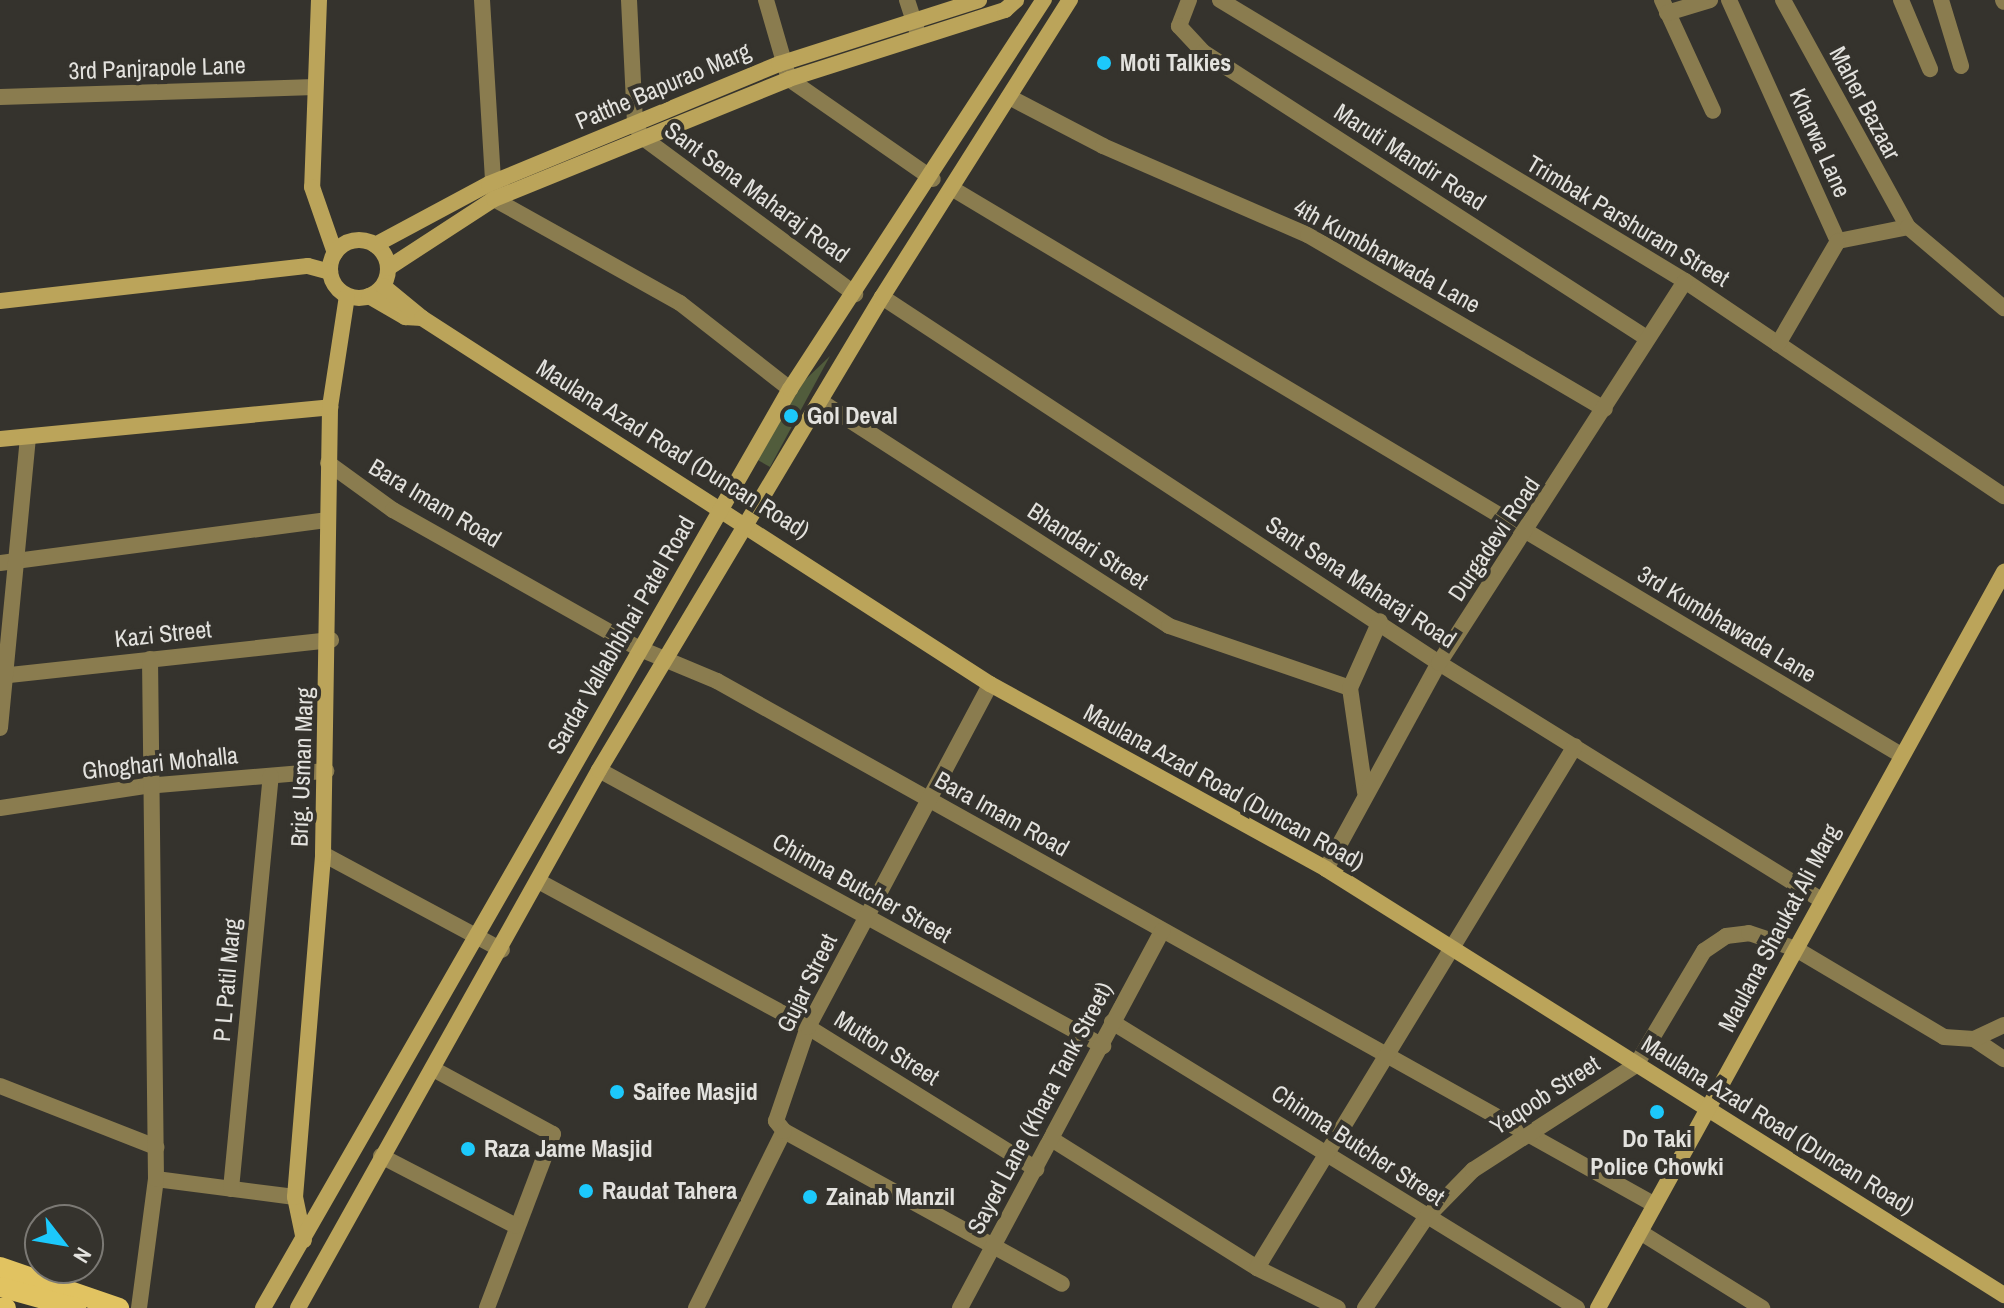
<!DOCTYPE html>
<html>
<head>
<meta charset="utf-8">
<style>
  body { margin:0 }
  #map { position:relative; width:2004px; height:1308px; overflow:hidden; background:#35332d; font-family:"Archivo Narrow",sans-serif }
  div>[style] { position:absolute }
  .green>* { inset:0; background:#515c3c }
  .street>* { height:16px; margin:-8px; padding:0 8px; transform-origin:8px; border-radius:8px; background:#8a7c4f }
  .secondary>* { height:16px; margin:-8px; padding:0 8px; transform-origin:8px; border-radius:8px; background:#bba45a }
  .secondary>.ring { margin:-8px; padding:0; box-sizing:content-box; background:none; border:16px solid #bba45a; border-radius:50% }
  .primary>* { height:20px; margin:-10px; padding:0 10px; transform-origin:10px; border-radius:10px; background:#e1c361 }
  .dots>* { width:22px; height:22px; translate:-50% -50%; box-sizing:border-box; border:4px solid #35332d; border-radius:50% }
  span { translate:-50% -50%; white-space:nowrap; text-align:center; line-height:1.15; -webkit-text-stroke:8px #35332d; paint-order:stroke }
  .poi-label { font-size:24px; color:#e3e2de; font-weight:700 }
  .left { translate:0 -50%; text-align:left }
  .street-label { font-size:24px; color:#e3e2de }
  .north { position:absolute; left:24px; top:1204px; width:80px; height:80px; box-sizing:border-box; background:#35332d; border:2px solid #7b7974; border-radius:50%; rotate:121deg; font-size:22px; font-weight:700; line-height:32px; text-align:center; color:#e3e2de }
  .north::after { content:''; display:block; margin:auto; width:28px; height:36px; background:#1cc9fc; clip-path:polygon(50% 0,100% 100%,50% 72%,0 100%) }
</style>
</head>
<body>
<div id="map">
  <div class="green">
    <div style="clip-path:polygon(830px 356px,770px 467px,756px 459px,805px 380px)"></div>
  </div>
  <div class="street">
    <div style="left:482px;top:0;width:199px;rotate:86.5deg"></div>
    <div style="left:494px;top:199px;width:213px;rotate:29.2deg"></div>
    <div style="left:680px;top:303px;width:140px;rotate:38deg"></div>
    <div style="left:629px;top:0;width:124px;rotate:87.2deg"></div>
    <div style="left:635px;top:124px;width:15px;rotate:62deg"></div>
    <div style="left:642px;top:137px;width:265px;rotate:36.4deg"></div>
    <div style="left:766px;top:0;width:82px;rotate:73.8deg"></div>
    <div style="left:789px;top:79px;width:175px;rotate:34.8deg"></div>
    <div style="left:907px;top:0;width:35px;rotate:72deg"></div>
    <div style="left:1189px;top:0;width:28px;rotate:111deg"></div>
    <div style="left:1179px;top:26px;width:35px;rotate:47deg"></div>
    <div style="left:1203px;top:52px;width:526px;rotate:32.81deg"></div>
    <div style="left:1220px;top:0;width:543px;rotate:31.14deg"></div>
    <div style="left:1685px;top:281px;width:385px;rotate:34deg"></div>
    <div style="left:1662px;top:0;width:122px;rotate:65.3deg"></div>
    <div style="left:1729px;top:0;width:265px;rotate:65.7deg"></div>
    <div style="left:1838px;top:241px;width:71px;rotate:-11.3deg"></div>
    <div style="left:1783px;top:0;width:259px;rotate:61.2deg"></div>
    <div style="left:1908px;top:227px;width:126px;rotate:40.2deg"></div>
    <div style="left:1901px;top:0;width:75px;rotate:67.2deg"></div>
    <div style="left:1941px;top:0;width:69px;rotate:73.1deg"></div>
    <div style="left:2003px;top:0;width:2px;rotate:63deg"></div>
    <div style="left:1667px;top:13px;width:45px;rotate:-16.8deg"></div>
    <div style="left:0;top:97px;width:315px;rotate:-1.8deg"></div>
    <div style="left:1009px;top:97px;width:106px;rotate:27.5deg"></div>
    <div style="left:1103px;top:146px;width:223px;rotate:23.5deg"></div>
    <div style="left:1308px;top:235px;width:344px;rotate:30.4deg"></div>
    <div style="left:953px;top:189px;width:1104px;rotate:30.84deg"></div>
    <div style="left:882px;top:297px;width:666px;rotate:33.31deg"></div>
    <div style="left:1439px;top:663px;width:448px;rotate:31.8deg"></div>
    <div style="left:1778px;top:344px;width:119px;rotate:-59.8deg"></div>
    <div style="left:820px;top:401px;width:415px;rotate:32.8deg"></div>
    <div style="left:1169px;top:626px;width:191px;rotate:18.9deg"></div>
    <div style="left:328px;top:463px;width:80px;rotate:35.9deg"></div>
    <div style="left:393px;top:510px;width:281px;rotate:29.4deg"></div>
    <div style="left:638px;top:648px;width:86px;rotate:22.7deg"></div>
    <div style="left:717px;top:681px;width:1074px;rotate:29.19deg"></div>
    <div style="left:0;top:563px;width:329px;rotate:-7.5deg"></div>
    <div style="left:0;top:676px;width:333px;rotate:-6.2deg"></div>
    <div style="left:0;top:728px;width:292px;rotate:-84.5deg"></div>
    <div style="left:599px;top:770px;width:575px;rotate:28.71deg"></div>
    <div style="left:1365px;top:792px;width:105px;rotate:-98.2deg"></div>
    <div style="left:1350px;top:688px;width:73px;rotate:-65.9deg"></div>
    <div style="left:0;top:808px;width:148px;rotate:-8.6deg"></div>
    <div style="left:146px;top:786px;width:181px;rotate:-4.8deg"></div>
    <div style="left:323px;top:854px;width:203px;rotate:28.2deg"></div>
    <div style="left:1326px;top:869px;width:235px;rotate:-61.3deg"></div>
    <div style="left:1439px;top:663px;width:454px;rotate:-57.2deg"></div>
    <div style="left:540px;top:882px;width:305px;rotate:28.4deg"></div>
    <div style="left:808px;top:1027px;width:269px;rotate:31.9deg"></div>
    <div style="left:1112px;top:1022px;width:546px;rotate:31.59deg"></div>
    <div style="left:1974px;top:1039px;width:36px;rotate:34deg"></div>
    <div style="left:435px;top:1070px;width:134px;rotate:28.5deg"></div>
    <div style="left:553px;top:1134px;width:186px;rotate:110.8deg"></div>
    <div style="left:0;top:1086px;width:168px;rotate:21.4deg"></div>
    <div style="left:784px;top:1131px;width:317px;rotate:28.8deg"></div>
    <div style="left:1053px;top:1140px;width:241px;rotate:32.1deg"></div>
    <div style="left:1257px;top:1268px;width:90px;rotate:26.3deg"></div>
    <div style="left:381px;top:1156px;width:152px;rotate:27.4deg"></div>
    <div style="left:156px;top:1179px;width:140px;rotate:7.4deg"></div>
    <div style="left:231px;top:1189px;width:415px;rotate:-84.5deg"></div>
    <div style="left:1640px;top:1232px;width:144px;rotate:31.9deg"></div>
    <div style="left:1257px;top:1268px;width:611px;rotate:-58.65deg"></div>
    <div style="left:139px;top:1308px;width:130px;rotate:-82.5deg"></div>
    <div style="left:156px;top:1179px;width:520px;rotate:-90.66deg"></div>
    <div style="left:696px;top:1308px;width:198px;rotate:-63.6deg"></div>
    <div style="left:784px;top:1131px;width:13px;rotate:-129deg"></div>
    <div style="left:776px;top:1121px;width:99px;rotate:-71.2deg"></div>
    <div style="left:808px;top:1027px;width:388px;rotate:-62deg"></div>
    <div style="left:960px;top:1308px;width:428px;rotate:-61.8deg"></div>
    <div style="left:1365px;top:1308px;width:107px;rotate:-56deg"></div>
    <div style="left:1425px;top:1219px;width:69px;rotate:-45.6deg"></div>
    <div style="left:1473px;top:1170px;width:194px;rotate:-32.8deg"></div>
    <div style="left:1636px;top:1065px;width:133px;rotate:-59.2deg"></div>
    <div style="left:1704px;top:951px;width:27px;rotate:-34deg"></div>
    <div style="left:1726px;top:936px;width:23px;rotate:-7deg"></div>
    <div style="left:1749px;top:933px;width:50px;rotate:18.8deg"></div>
    <div style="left:1796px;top:949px;width:172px;rotate:30.7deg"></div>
    <div style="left:1944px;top:1037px;width:30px;rotate:4deg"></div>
    <div style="left:1974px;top:1039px;width:33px;rotate:-25deg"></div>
  </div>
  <div class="secondary">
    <div style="left:319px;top:0;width:187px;rotate:92.1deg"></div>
    <div style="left:312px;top:187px;width:70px;rotate:70.8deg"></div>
    <div class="ring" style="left:330px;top:240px;width:42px;height:42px"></div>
    <div style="left:375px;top:245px;width:129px;rotate:-28.2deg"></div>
    <div style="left:489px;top:184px;width:314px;rotate:-22.5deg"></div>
    <div style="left:779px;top:64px;width:210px;rotate:-17.7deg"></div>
    <div style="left:388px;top:268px;width:126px;rotate:-33.1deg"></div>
    <div style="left:494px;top:199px;width:318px;rotate:-22.1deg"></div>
    <div style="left:789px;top:79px;width:227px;rotate:-17.7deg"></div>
    <div style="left:1005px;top:10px;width:15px;rotate:-42deg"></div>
    <div style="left:369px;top:296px;width:42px;rotate:30.3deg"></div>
    <div style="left:405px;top:317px;width:17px;rotate:3deg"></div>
    <div style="left:422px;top:318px;width:50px;rotate:-140.6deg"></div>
    <div style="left:0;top:301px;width:310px;rotate:-6.5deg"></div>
    <div style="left:308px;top:266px;width:23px;rotate:15deg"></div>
    <div style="left:422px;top:318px;width:676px;rotate:32.8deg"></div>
    <div style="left:990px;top:684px;width:384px;rotate:28.8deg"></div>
    <div style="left:1326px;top:869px;width:801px;rotate:32.14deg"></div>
    <div style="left:0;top:439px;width:332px;rotate:-5.5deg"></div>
    <div style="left:304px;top:1240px;width:44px;rotate:-101.8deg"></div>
    <div style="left:295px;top:1197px;width:344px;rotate:-85.3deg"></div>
    <div style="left:323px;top:854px;width:447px;rotate:-89.1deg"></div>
    <div style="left:330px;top:407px;width:112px;rotate:-81.3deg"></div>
    <div style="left:263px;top:1308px;width:1059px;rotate:-60.17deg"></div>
    <div style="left:790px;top:389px;width:465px;rotate:-56.9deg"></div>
    <div style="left:298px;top:1308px;width:616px;rotate:-60.77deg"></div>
    <div style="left:599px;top:770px;width:551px;rotate:-59.11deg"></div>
    <div style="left:882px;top:297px;width:352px;rotate:-57.7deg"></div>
    <div style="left:1598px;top:1308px;width:841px;rotate:-61.12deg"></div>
  </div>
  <div class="primary">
    <div style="left:0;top:1267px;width:126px;rotate:19deg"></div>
    <div style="left:0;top:1287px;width:79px;rotate:15.4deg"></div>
    <div style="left:0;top:1308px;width:6px"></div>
  </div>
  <div class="dots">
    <div style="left:1104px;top:63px;background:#1cc9fc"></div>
    <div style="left:791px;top:416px;background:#1cc9fc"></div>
    <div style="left:617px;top:1092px;background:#1cc9fc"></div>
    <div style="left:1657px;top:1112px;background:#1cc9fc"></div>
    <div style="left:468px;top:1149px;background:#1cc9fc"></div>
    <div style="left:586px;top:1191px;background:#1cc9fc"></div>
    <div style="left:810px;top:1197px;background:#1cc9fc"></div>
  </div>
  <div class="poi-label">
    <span class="left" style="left:1120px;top:63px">Moti Talkies</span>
    <span class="left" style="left:807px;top:416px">Gol Deval</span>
    <span class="left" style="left:633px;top:1092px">Saifee Masjid</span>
    <span style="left:1657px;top:1153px">Do Taki<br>Police Chowki</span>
    <span class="left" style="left:484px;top:1149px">Raza Jame Masjid</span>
    <span class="left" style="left:602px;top:1191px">Raudat Tahera</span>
    <span class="left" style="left:826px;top:1197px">Zainab Manzil</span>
  </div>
  <div class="street-label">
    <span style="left:157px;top:68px;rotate:-2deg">3rd Panjrapole Lane</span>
    <span style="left:663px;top:86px;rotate:-23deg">Patthe Bapurao Marg</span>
    <span style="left:1865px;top:103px;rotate:62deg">Maher Bazaar</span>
    <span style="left:1820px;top:143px;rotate:66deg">Kharwa Lane</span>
    <span style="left:1410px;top:157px;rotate:33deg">Maruti Mandir Road</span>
    <span style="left:757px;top:192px;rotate:36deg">Sant Sena Maharaj Road</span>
    <span style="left:1628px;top:221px;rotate:31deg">Trimbak Parshuram Street</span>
    <span style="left:1387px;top:256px;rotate:29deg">4th Kumbharwada Lane</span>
    <span style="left:673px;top:449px;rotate:32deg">Maulana Azad Road (Duncan Road)</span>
    <span style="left:435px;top:503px;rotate:31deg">Bara Imam Road</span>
    <span style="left:1494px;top:539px;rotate:-56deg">Durgadevi Road</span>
    <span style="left:1088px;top:546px;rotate:33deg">Bhandari Street</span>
    <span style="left:1361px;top:582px;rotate:33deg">Sant Sena Maharaj Road</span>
    <span style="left:1727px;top:624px;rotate:31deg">3rd Kumbhawada Lane</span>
    <span style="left:163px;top:634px;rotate:-6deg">Kazi Street</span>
    <span style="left:621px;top:635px;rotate:-60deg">Sardar Vallabhbhai Patel Road</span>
    <span style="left:160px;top:763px;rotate:-6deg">Ghoghari Mohalla</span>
    <span style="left:302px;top:767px;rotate:-88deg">Brig. Usman Marg</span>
    <span style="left:1224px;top:787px;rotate:29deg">Maulana Azad Road (Duncan Road)</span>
    <span style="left:1002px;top:814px;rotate:29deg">Bara Imam Road</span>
    <span style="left:862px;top:888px;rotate:29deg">Chimna Butcher Street</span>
    <span style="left:1779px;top:928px;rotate:-62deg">Maulana Shaukat Ali Marg</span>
    <span style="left:227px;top:980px;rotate:-85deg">P L Patil Marg</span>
    <span style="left:807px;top:983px;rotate:-64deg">Gujar Street</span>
    <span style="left:887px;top:1048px;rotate:32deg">Mutton Street</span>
    <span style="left:1545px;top:1095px;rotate:-33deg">Yaqoob Street</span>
    <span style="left:1040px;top:1108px;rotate:-62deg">Sayed Lane (Khara Tank Street)</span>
    <span style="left:1778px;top:1125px;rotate:32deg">Maulana Azad Road (Duncan Road)</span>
    <span style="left:1358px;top:1145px;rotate:33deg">Chinma Butcher Street</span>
  </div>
  <div class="north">N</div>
</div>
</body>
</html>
